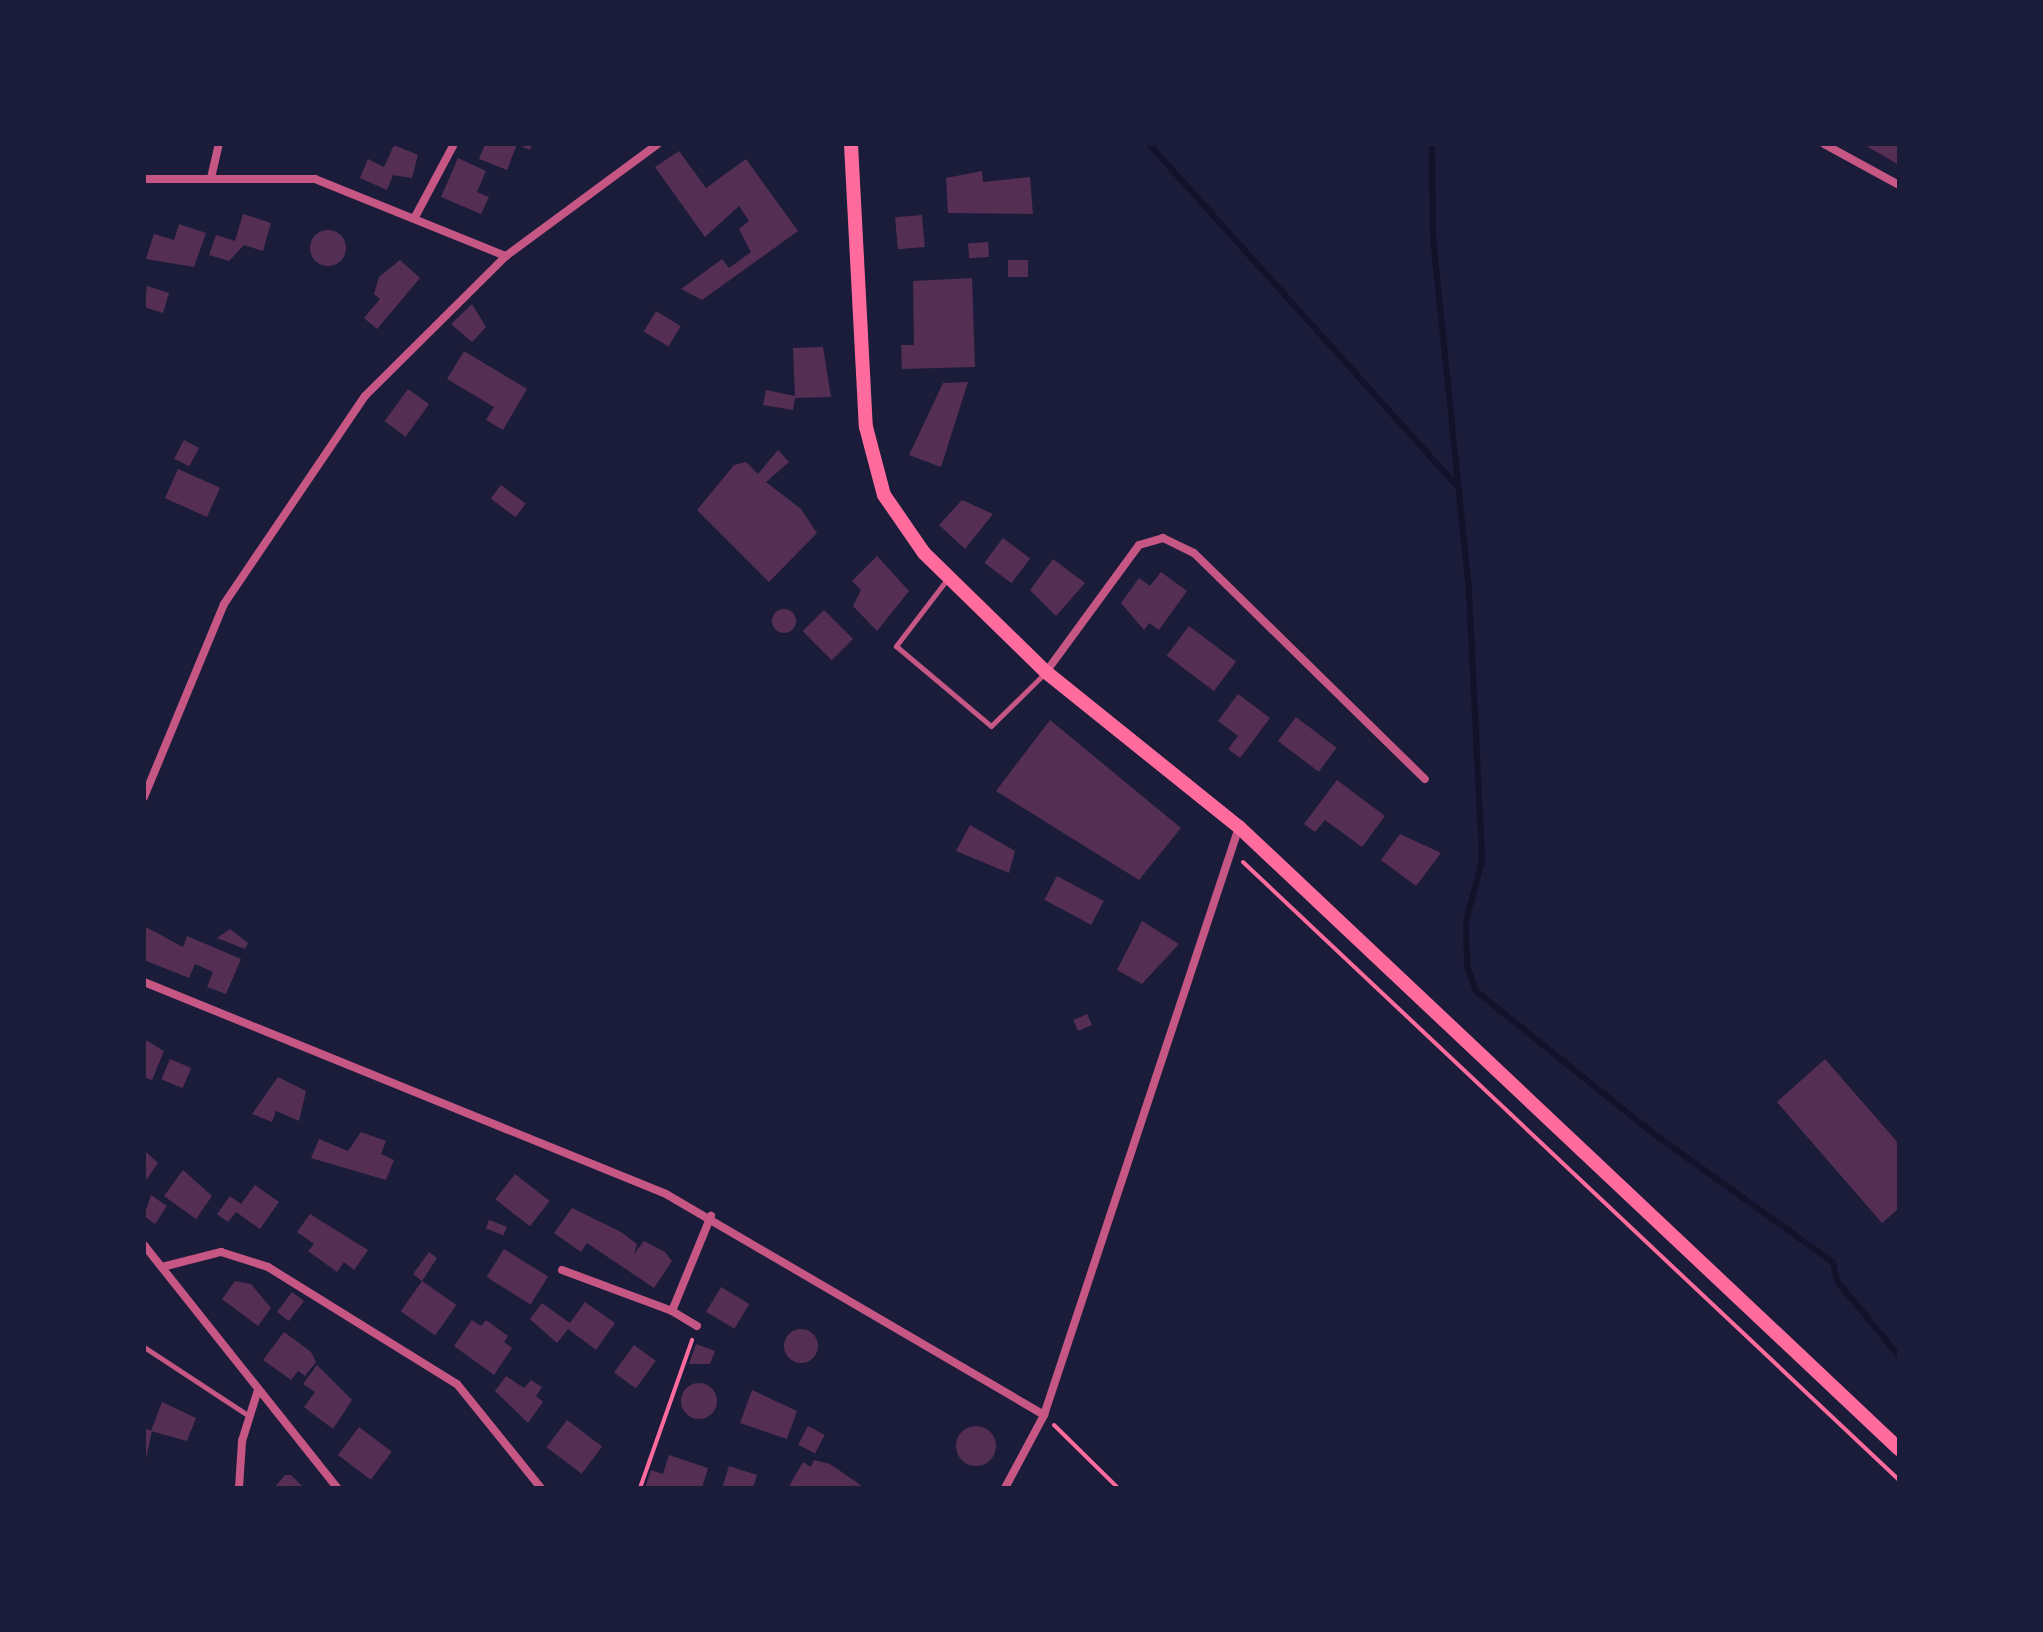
<!DOCTYPE html>
<html>
<head>
<meta charset="utf-8">
<style>
  body { margin:0 }
  #map { position:relative; width:2043px; height:1632px; overflow:hidden; background:#1b1b3a; font-family:"Fira Sans Condensed",sans-serif }
  div>[style] { position:absolute }
  .stream>* { height:6px; margin:-3px; padding:0 3px; transform-origin:3px; border-radius:3px; background:#12122b }
  .building>* { inset:0; background:#542f53; transform-origin:0 0 }
  .round { border-radius:50% }
  .path>* { height:4px; margin:-2px; padding:0 2px; transform-origin:2px; border-radius:2px; background:#ff6b9d }
  .service>* { height:5px; margin:-2.5px; padding:0 2.5px; transform-origin:2.5px; border-radius:2.5px; background:#c65784 }
  .minor>* { height:8px; margin:-4px; padding:0 4px; transform-origin:4px; border-radius:4px; background:#c65784 }
  .secondary>* { height:14px; margin:-7px; padding:0 7px; transform-origin:7px; border-radius:7px; background:#ff6b9d }
  span { translate:-50% -50%; white-space:nowrap; text-align:center; line-height:1.15; -webkit-text-stroke:8px #1b1b3a; paint-order:stroke }
  .frame { position:absolute; inset:0; border:146px solid #1b1b3a; pointer-events:none }
</style>
</head>
<body>
<div id="map">
  <div class="stream">
    <div style="left:1149px;top:144px;width:463px;rotate:48deg"></div>
    <div style="left:1432px;top:144px;width:93px;rotate:89.4deg"></div>
    <div style="left:1433px;top:237px;width:357px;rotate:84.2deg"></div>
    <div style="left:1469px;top:592px;width:269px;rotate:87.2deg"></div>
    <div style="left:1482px;top:861px;width:62px;rotate:104.9deg"></div>
    <div style="left:1466px;top:921px;width:44px;rotate:88.7deg"></div>
    <div style="left:1467px;top:965px;width:28px;rotate:71deg"></div>
    <div style="left:1476px;top:991px;width:228px;rotate:38.8deg"></div>
    <div style="left:1654px;top:1134px;width:220px;rotate:35.6deg"></div>
    <div style="left:1833px;top:1262px;width:19px;rotate:78deg"></div>
    <div style="left:1837px;top:1281px;width:97px;rotate:50.4deg"></div>
  </div>
  <div class="building">
    <div style="clip-path:polygon(485px 144px,532px 144px,530px 150px,517px 144px,507px 170px,479px 159px)"></div>
    <div style="clip-path:polygon(1863px 144px,1899px 144px,1899px 165px)"></div>
    <div style="clip-path:polygon(394px 145px,418px 155px,412px 178px,393px 175px,387px 190px,360px 178px,368px 159px,384px 167px)"></div>
    <div style="clip-path:polygon(679px 151px,706px 188px,746px 159px,798px 231px,702px 300px,681px 289px,722px 259px,729px 268px,751px 252px,739px 229px,749px 221px,739px 206px,705px 237px,655px 167px)"></div>
    <div style="clip-path:polygon(458px 158px,486px 171px,477px 192px,489px 197px,481px 214px,441px 197px)"></div>
    <div style="clip-path:polygon(982px 171px,983px 182px,1030px 177px,1033px 214px,948px 213px,946px 178px)"></div>
    <div style="clip-path:polygon(243px 214px,271px 223px,263px 251px,244px 245px,229px 261px,209px 255px,216px 235px,235px 241px)"></div>
    <div style="left:922px;top:215px;width:32px;height:27px;rotate:85deg"></div>
    <div style="clip-path:polygon(179px 224px,206px 233px,194px 267px,146px 259px,154px 234px,174px 240px)"></div>
    <div class="round" style="left:310px;top:230px;width:36px;height:36px"></div>
    <div style="left:988px;top:242px;width:15px;height:20px;rotate:86deg"></div>
    <div style="clip-path:polygon(400px 260px,420px 278px,377px 329px,364px 318px,380px 299px,374px 294px,379px 277px)"></div>
    <div style="left:1008px;top:260px;width:20px;height:17px"></div>
    <div style="clip-path:polygon(972px 278px,975px 367px,902px 369px,901px 345px,914px 345px,913px 281px)"></div>
    <div style="clip-path:polygon(147px 286px,169px 293px,163px 313px,144px 307px)"></div>
    <div style="clip-path:polygon(472px 304px,486px 327px,472px 342px,451px 324px)"></div>
    <div style="left:656px;top:311px;width:29px;height:24px;rotate:31deg"></div>
    <div style="clip-path:polygon(823px 347px,831px 397px,795px 398px,793px 410px,763px 405px,766px 390px,795px 396px,793px 348px)"></div>
    <div style="clip-path:polygon(464px 351px,527px 389px,503px 430px,486px 420px,494px 407px,447px 379px)"></div>
    <div style="clip-path:polygon(968px 382px,941px 467px,909px 455px,943px 383px)"></div>
    <div style="left:408px;top:389px;width:26px;height:40px;rotate:36deg"></div>
    <div style="left:184px;top:440px;width:17px;height:21px;rotate:28deg"></div>
    <div style="clip-path:polygon(778px 450px,789px 462px,766px 482px,801px 509px,817px 533px,769px 582px,697px 510px,734px 465px,746px 462px,758px 474px)"></div>
    <div style="left:178px;top:469px;width:46px;height:32px;rotate:24deg"></div>
    <div style="left:501px;top:485px;width:31px;height:17px;rotate:37deg"></div>
    <div style="clip-path:polygon(962px 500px,993px 514px,965px 549px,939px 525px)"></div>
    <div style="left:1003px;top:538px;width:34px;height:31px;rotate:37deg"></div>
    <div style="clip-path:polygon(877px 556px,909px 591px,877px 631px,853px 606px,861px 590px,852px 581px)"></div>
    <div style="clip-path:polygon(1053px 559px,1085px 583px,1056px 616px,1030px 590px)"></div>
    <div style="clip-path:polygon(1161px 572px,1187px 591px,1159px 630px,1149px 623px,1144px 630px,1121px 603px,1139px 578px,1150px 586px)"></div>
    <div class="round" style="left:772px;top:609px;width:24px;height:24px"></div>
    <div style="left:824px;top:610px;width:41px;height:30px;rotate:45deg"></div>
    <div style="left:1189px;top:626px;width:59px;height:37px;rotate:37deg"></div>
    <div style="clip-path:polygon(1238px 694px,1270px 718px,1240px 758px,1228px 749px,1238px 736px,1218px 721px)"></div>
    <div style="left:1296px;top:717px;width:51px;height:30px;rotate:37deg"></div>
    <div style="clip-path:polygon(1050px 720px,1181px 828px,1139px 880px,996px 791px)"></div>
    <div style="clip-path:polygon(1337px 780px,1385px 816px,1362px 847px,1325px 820px,1315px 832px,1304px 824px)"></div>
    <div style="clip-path:polygon(970px 825px,1015px 851px,1009px 873px,956px 851px)"></div>
    <div style="clip-path:polygon(1400px 834px,1441px 853px,1416px 886px,1381px 860px)"></div>
    <div style="left:1057px;top:876px;width:53px;height:27px;rotate:28deg"></div>
    <div style="clip-path:polygon(1142px 921px,1179px 944px,1142px 984px,1117px 970px)"></div>
    <div style="clip-path:polygon(144px 926px,183px 947px,187px 936px,241px 959px,226px 994px,207px 987px,213px 972px,195px 964px,189px 978px,144px 960px)"></div>
    <div style="clip-path:polygon(230px 929px,248px 943px,245px 949px,217px 938px)"></div>
    <div style="left:1087px;top:1014px;width:12px;height:15px;rotate:66deg"></div>
    <div style="clip-path:polygon(144px 1039px,164px 1051px,152px 1080px,144px 1077px)"></div>
    <div style="left:170px;top:1059px;width:23px;height:22px;rotate:23deg"></div>
    <div style="clip-path:polygon(1825px 1059px,1899px 1144px,1899px 1208px,1882px 1223px,1777px 1102px)"></div>
    <div style="clip-path:polygon(278px 1077px,306px 1091px,299px 1121px,276px 1111px,272px 1122px,252px 1114px)"></div>
    <div style="clip-path:polygon(361px 1132px,386px 1141px,381px 1154px,394px 1160px,386px 1180px,311px 1158px,319px 1139px,348px 1151px)"></div>
    <div style="clip-path:polygon(144px 1150px,158px 1163px,144px 1183px)"></div>
    <div style="clip-path:polygon(183px 1170px,212px 1196px,196px 1219px,164px 1196px)"></div>
    <div style="left:515px;top:1174px;width:44px;height:32px;rotate:38deg"></div>
    <div style="clip-path:polygon(255px 1185px,279px 1202px,260px 1229px,236px 1212px,228px 1222px,217px 1214px,230px 1196px,241px 1204px)"></div>
    <div style="clip-path:polygon(151px 1195px,167px 1206px,155px 1224px,144px 1216px)"></div>
    <div style="clip-path:polygon(572px 1208px,621px 1232px,637px 1244px,634px 1254px,644px 1241px,665px 1252px,672px 1261px,654px 1288px,587px 1243px,581px 1252px,554px 1233px)"></div>
    <div style="clip-path:polygon(310px 1214px,368px 1250px,354px 1270px,344px 1262px,337px 1272px,308px 1251px,314px 1244px,297px 1232px)"></div>
    <div style="left:489px;top:1220px;width:19px;height:9px;rotate:21deg"></div>
    <div style="left:504px;top:1249px;width:52px;height:33px;rotate:32deg"></div>
    <div style="clip-path:polygon(429px 1252px,437px 1258px,422px 1281px,413px 1274px)"></div>
    <div style="clip-path:polygon(235px 1281px,251px 1284px,271px 1308px,258px 1326px,222px 1299px)"></div>
    <div style="left:422px;top:1281px;width:42px;height:37px;rotate:35deg"></div>
    <div style="left:721px;top:1287px;width:33px;height:29px;rotate:31deg"></div>
    <div style="left:292px;top:1292px;width:15px;height:25px;rotate:37deg"></div>
    <div style="clip-path:polygon(585px 1302px,615px 1323px,596px 1350px,568px 1329px,557px 1343px,530px 1319px,542px 1303px,570px 1323px)"></div>
    <div style="clip-path:polygon(472px 1320px,481px 1326px,486px 1320px,508px 1336px,504px 1342px,512px 1348px,494px 1375px,454px 1346px)"></div>
    <div class="round" style="left:784px;top:1329px;width:34px;height:34px"></div>
    <div style="clip-path:polygon(284px 1332px,311px 1352px,316px 1362px,305px 1376px,298px 1371px,291px 1380px,263px 1360px)"></div>
    <div style="clip-path:polygon(696px 1344px,715px 1351px,710px 1364px,689px 1364px)"></div>
    <div style="left:634px;top:1345px;width:27px;height:34px;rotate:36deg"></div>
    <div style="clip-path:polygon(317px 1365px,352px 1400px,333px 1429px,304px 1407px,315px 1392px,303px 1384px)"></div>
    <div style="clip-path:polygon(506px 1376px,524px 1388px,531px 1380px,542px 1387px,536px 1396px,543px 1402px,528px 1423px,495px 1391px)"></div>
    <div class="round" style="left:681px;top:1383px;width:36px;height:36px"></div>
    <div style="clip-path:polygon(752px 1390px,797px 1411px,787px 1439px,740px 1423px)"></div>
    <div style="clip-path:polygon(162px 1402px,196px 1418px,187px 1441px,151px 1431px)"></div>
    <div style="left:567px;top:1420px;width:44px;height:34px;rotate:37deg"></div>
    <div style="left:808px;top:1426px;width:19px;height:21px;rotate:28deg"></div>
    <div class="round" style="left:956px;top:1426px;width:40px;height:40px"></div>
    <div style="left:359px;top:1427px;width:41px;height:35px;rotate:37deg"></div>
    <div style="clip-path:polygon(144px 1428px,152px 1431px,144px 1468px)"></div>
    <div style="clip-path:polygon(669px 1455px,708px 1468px,702px 1488px,645px 1488px,651px 1470px,663px 1474px)"></div>
    <div style="clip-path:polygon(814px 1460px,830px 1464px,865px 1488px,788px 1488px,803px 1462px,811px 1467px)"></div>
    <div style="clip-path:polygon(729px 1466px,757px 1475px,753px 1488px,722px 1488px)"></div>
    <div style="clip-path:polygon(285px 1475px,291px 1475px,304px 1488px,274px 1488px)"></div>
  </div>
  <div class="path">
    <div style="left:1243px;top:862px;width:901px;rotate:43.29deg"></div>
    <div style="left:1054px;top:1425px;width:90px;rotate:44.5deg"></div>
    <div style="left:640px;top:1488px;width:157px;rotate:-70.6deg"></div>
  </div>
  <div class="service">
    <div style="left:948px;top:578px;width:86px;rotate:127.4deg"></div>
    <div style="left:896px;top:646px;width:124px;rotate:40.1deg"></div>
    <div style="left:991px;top:726px;width:76px;rotate:-44.5deg"></div>
    <div style="left:144px;top:1347px;width:126px;rotate:33.3deg"></div>
  </div>
  <div class="minor">
    <div style="left:1824px;top:144px;width:85px;rotate:28.7deg"></div>
    <div style="left:211px;top:178px;width:35px;rotate:-77deg"></div>
    <div style="left:144px;top:179px;width:171px"></div>
    <div style="left:315px;top:179px;width:206px;rotate:22deg"></div>
    <div style="left:415px;top:217px;width:83px;rotate:-61.9deg"></div>
    <div style="left:1046px;top:672px;width:157px;rotate:-53.8deg"></div>
    <div style="left:1139px;top:545px;width:25px;rotate:-16deg"></div>
    <div style="left:1163px;top:538px;width:34px;rotate:26deg"></div>
    <div style="left:1194px;top:553px;width:323px;rotate:44.4deg"></div>
    <div style="left:144px;top:797px;width:209px;rotate:-67.5deg"></div>
    <div style="left:224px;top:604px;width:251px;rotate:-55.9deg"></div>
    <div style="left:365px;top:396px;width:199px;rotate:-44.8deg"></div>
    <div style="left:506px;top:256px;width:189px;rotate:-36.4deg"></div>
    <div style="left:144px;top:982px;width:563px;rotate:22.1deg"></div>
    <div style="left:666px;top:1194px;width:438px;rotate:30.3deg"></div>
    <div style="left:144px;top:1245px;width:310px;rotate:51.5deg"></div>
    <div style="left:162px;top:1267px;width:61px;rotate:-14.3deg"></div>
    <div style="left:221px;top:1252px;width:49px;rotate:17.7deg"></div>
    <div style="left:268px;top:1267px;width:222px;rotate:31.8deg"></div>
    <div style="left:457px;top:1384px;width:134px;rotate:51.1deg"></div>
    <div style="left:562px;top:1270px;width:117px;rotate:20.4deg"></div>
    <div style="left:697px;top:1326px;width:29px;rotate:-149deg"></div>
    <div style="left:672px;top:1311px;width:103px;rotate:-67.7deg"></div>
    <div style="left:239px;top:1488px;width:47px;rotate:-86.3deg"></div>
    <div style="left:242px;top:1441px;width:53px;rotate:-72.6deg"></div>
    <div style="left:1005px;top:1488px;width:83px;rotate:-61.9deg"></div>
    <div style="left:1044px;top:1415px;width:619px;rotate:-71.65deg"></div>
  </div>
  <div class="secondary">
    <div style="left:851px;top:144px;width:283px;rotate:87deg"></div>
    <div style="left:866px;top:427px;width:70px;rotate:75.2deg"></div>
    <div style="left:884px;top:495px;width:70px;rotate:55.4deg"></div>
    <div style="left:924px;top:553px;width:170px;rotate:44.3deg"></div>
    <div style="left:1046px;top:672px;width:248px;rotate:38.8deg"></div>
    <div style="left:1239px;top:827px;width:907px;rotate:43.3deg"></div>
  </div>
  <div class="frame"></div>
</div>
</body>
</html>
